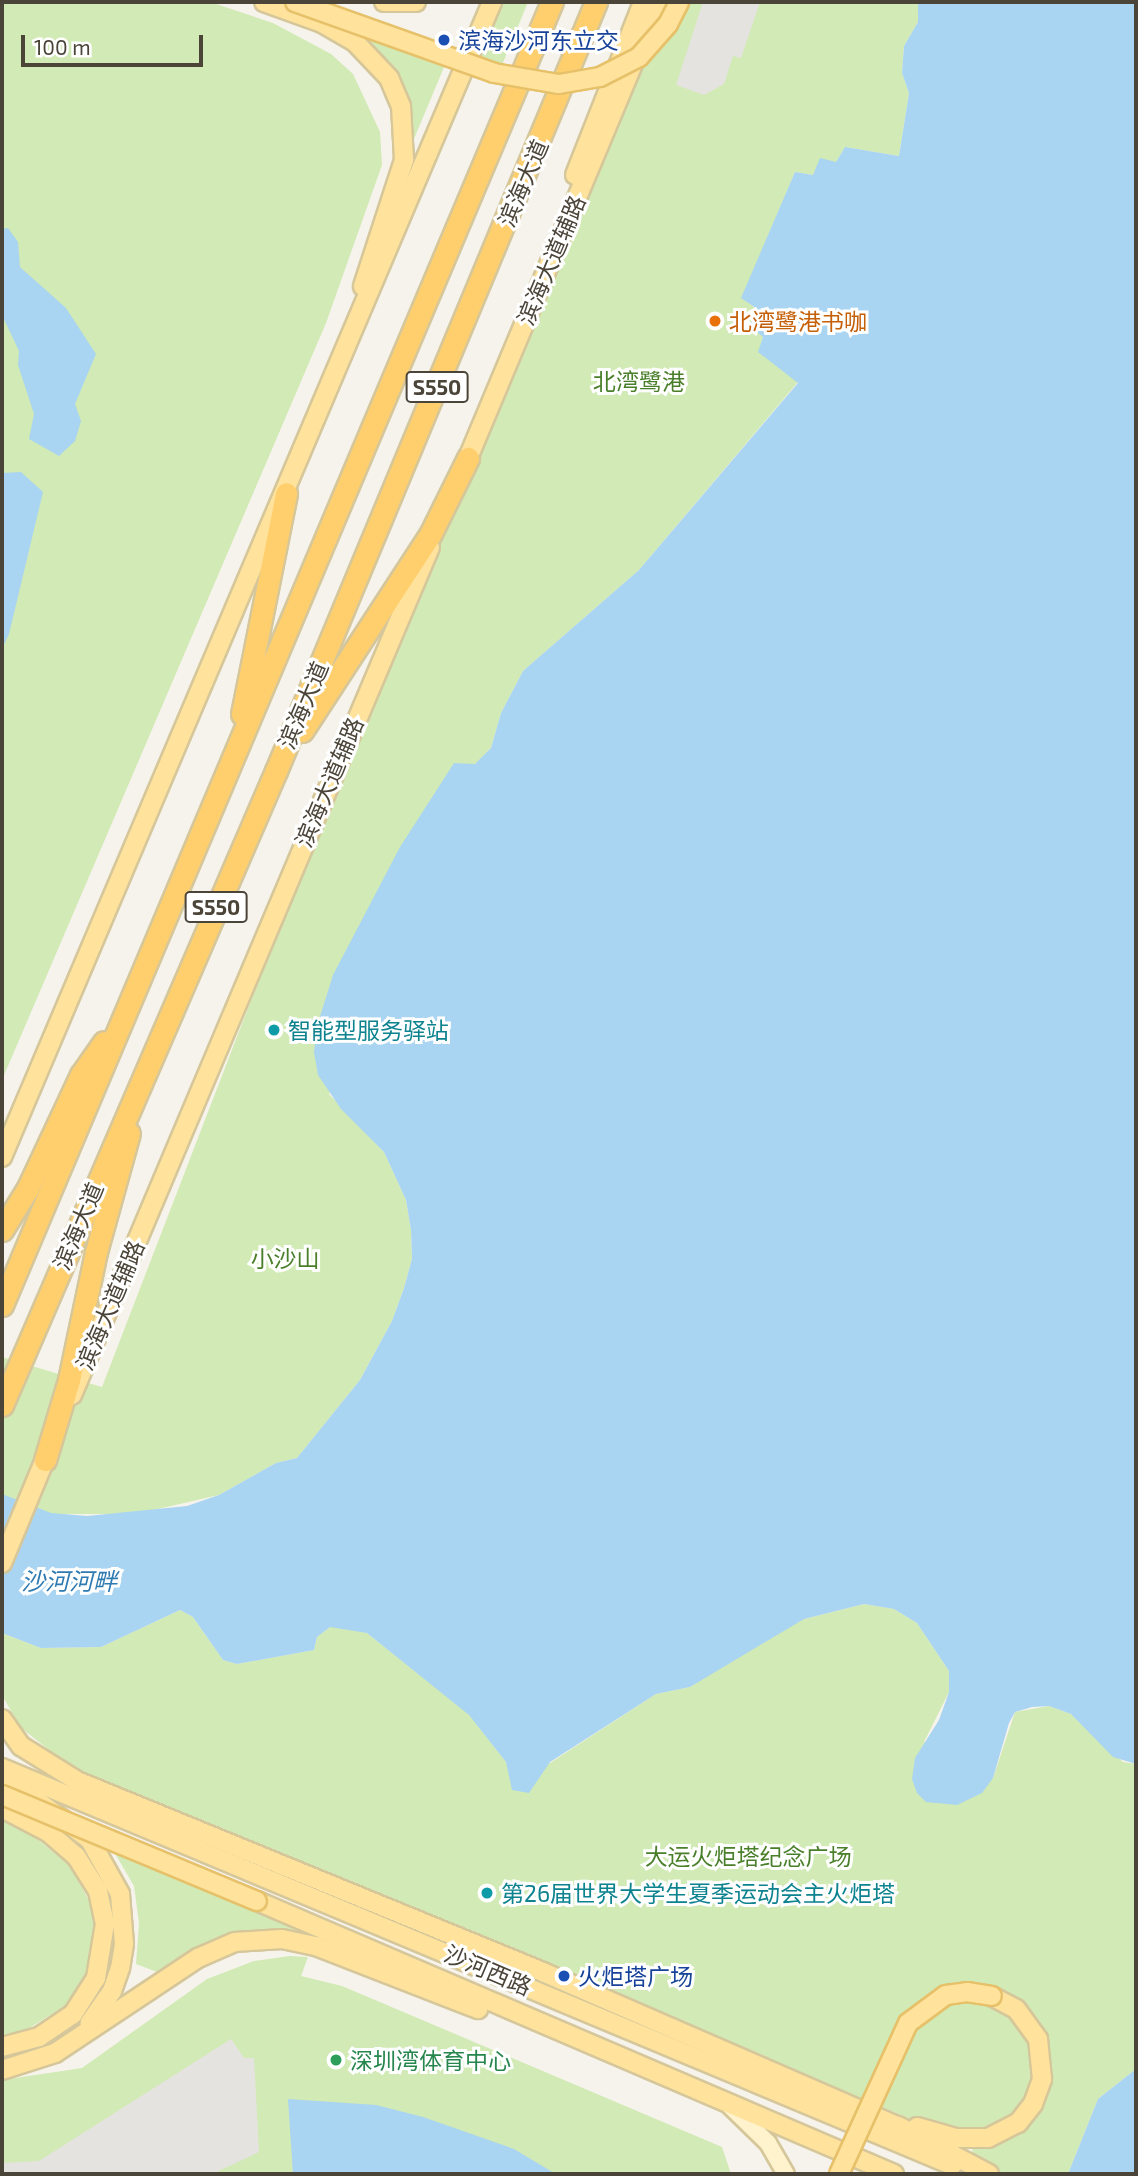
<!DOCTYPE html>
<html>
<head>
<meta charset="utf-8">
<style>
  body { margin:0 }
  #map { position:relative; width:1138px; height:2176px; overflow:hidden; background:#f6f3ec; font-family:"Exo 2","Noto Sans SC",sans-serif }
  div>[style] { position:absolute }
  .green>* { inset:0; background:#d2eab5 }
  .parking>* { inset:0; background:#e5e3e0 }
  .water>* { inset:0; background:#a9d4f2 }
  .roads { filter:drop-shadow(2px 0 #d6c79b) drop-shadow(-2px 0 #d6c79b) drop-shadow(0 2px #d6c79b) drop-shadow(0 -2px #d6c79b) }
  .secondary>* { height:16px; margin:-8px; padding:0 8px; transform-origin:8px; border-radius:8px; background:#fff3cd }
  .primary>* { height:18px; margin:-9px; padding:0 9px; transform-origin:9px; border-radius:9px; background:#ffe39c }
  .highway>* { height:21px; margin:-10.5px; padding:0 10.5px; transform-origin:10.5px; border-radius:10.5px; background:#ffcf6e }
  .bridges { filter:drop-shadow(2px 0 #e6c16a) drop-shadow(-2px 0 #e6c16a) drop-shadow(0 2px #e6c16a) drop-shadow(0 -2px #e6c16a) }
  .primary-bridge>* { height:18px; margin:-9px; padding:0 9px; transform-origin:9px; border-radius:9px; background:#ffe39c }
  .dots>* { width:19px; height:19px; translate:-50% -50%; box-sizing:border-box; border:4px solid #fff; border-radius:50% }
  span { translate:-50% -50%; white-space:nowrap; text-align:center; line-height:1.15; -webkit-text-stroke:6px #fff; paint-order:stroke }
  .shield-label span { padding:2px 5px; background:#fff; border:2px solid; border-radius:5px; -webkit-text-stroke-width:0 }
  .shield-label { font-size:21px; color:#4b4439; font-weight:700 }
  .transit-label { font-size:23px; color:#164399 }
  .left { translate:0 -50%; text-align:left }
  .street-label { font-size:23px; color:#4b4439 }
  .food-label { font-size:23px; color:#c56008 }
  .park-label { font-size:23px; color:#4a7f2a }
  .culture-label { font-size:23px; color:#0d838f }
  .leisure-label { font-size:23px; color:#27864d }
  .water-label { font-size:24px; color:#2e7ab2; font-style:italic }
  .frame { position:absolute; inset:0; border:4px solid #4b4439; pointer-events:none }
  .scale { position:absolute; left:21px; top:35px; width:182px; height:32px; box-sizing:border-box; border:4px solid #4b4439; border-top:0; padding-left:9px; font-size:21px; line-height:24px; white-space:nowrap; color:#4b4439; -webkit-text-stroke:5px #fff; paint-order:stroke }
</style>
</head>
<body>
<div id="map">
  <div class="green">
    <div style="clip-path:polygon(2px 2px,210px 2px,273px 23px,331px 54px,353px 74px,380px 132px,382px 165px,326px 323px,2px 1080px)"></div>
    <div style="clip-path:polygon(497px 2px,528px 2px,502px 65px,475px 57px)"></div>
    <div style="clip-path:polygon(689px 2px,918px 2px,918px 22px,904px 46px,902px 73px,909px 93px,899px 156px,845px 147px,836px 162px,813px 175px,795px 172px,742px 298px,756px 308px,763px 336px,759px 352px,798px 382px,639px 570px,523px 671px,501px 713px,491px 748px,475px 765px,329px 1094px,384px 1152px,406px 1200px,411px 1230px,412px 1259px,404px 1288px,392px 1321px,360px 1380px,297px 1458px,276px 1463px,219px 1495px,136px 1514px,51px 1514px,2px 1630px,2px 1357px,102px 1387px,250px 1003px,631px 80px,678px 26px)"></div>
    <div style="clip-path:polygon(353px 31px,447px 60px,414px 139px,402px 82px,372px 44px)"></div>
    <div style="clip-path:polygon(864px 1604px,894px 1609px,917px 1623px,949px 1671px,949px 1692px,924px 1742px,993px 1778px,1015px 1712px,1049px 1706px,1071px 1714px,1123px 1762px,1136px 1764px,1136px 2069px,1098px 2099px,1068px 2174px,1000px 2174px,974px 2163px,972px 2147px,911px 2119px,77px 1772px,20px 1727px,2px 1695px,2px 1633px,41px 1648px,101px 1647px,180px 1610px,193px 1617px,223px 1660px,237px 1664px,314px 1650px,317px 1637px,330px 1627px,346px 1627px,367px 1633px,469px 1714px,506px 1762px,512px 1777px,550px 1763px,656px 1694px,690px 1687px,773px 1634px,804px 1619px)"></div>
    <div style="clip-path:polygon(2px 1819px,35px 1837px,70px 1866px,91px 1904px,95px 1926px,88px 1969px,65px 2006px,26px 2030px,2px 2035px)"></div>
    <div style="clip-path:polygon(113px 1850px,319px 1936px,264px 1930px,202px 1947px,157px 1972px,136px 1964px,139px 1923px,134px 1886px)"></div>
    <div style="clip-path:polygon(290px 1956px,308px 1957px,301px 1976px,342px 1986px,722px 2147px,731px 2174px,2px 2174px,2px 2080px,82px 2068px,207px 1979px,254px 1961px)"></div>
  </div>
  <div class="parking">
    <div style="clip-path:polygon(703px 2px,760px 2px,741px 58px,733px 56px,724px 84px,704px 95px,676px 85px)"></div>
    <div style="clip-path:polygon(231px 2039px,244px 2058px,254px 2058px,259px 2152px,212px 2174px,2px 2174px,2px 2163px,39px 2161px)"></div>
  </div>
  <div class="water">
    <div style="clip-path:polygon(918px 2px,1136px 2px,1136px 1764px,1113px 1757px,1071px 1714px,1049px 1706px,1032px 1707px,1015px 1712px,1009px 1723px,993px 1778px,982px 1793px,957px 1805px,926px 1802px,917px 1793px,912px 1779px,915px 1758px,939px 1720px,949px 1692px,949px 1671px,917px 1623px,894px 1609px,864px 1604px,804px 1619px,690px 1687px,656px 1694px,550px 1762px,529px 1793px,512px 1790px,506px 1762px,469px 1715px,367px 1633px,330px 1627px,317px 1637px,314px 1650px,237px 1664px,223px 1660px,193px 1617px,180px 1610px,101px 1647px,41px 1648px,2px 1633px,2px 1494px,51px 1513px,87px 1516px,187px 1506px,219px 1495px,276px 1463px,297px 1458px,360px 1380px,392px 1321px,404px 1288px,412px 1259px,411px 1230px,406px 1200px,384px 1152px,341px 1109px,318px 1075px,314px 1052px,317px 1026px,333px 975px,400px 847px,454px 763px,475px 764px,491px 748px,501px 713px,523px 671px,639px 570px,798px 383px,758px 352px,763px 337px,750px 326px,756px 308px,741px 298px,795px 172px,813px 175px,820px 158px,836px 162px,845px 147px,899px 156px,909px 93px,902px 73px,904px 46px,918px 22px)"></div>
    <div style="clip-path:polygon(8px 228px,18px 242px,20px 267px,66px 308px,96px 354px,75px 404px,81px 421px,75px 441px,59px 456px,29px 439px,34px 414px,18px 365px,19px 351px,2px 315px,2px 229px)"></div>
    <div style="clip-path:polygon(21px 472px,43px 492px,9px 634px,2px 649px,2px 473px)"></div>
    <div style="clip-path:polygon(1136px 2069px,1136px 2174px,1068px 2174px,1098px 2099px)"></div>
    <div style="clip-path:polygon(288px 2099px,376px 2105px,423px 2117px,514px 2149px,554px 2173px,293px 2174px)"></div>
  </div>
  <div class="roads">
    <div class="secondary">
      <div style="left:730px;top:2106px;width:53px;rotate:44.2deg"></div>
      <div style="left:768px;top:2143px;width:36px;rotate:60deg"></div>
    </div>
    <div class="primary">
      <div style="left:264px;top:2px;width:62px;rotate:19.9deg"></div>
      <div style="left:322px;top:23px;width:38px;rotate:30deg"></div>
      <div style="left:355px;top:42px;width:50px;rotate:46.6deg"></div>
      <div style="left:389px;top:78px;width:30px;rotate:67deg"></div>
      <div style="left:401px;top:106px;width:54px;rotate:86.8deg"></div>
      <div style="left:404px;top:160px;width:133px;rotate:108deg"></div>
      <div style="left:384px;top:2px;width:32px"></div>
      <div style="left:575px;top:175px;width:186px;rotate:-68.5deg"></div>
      <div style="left:463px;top:470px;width:507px;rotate:-67.28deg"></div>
      <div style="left:2px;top:1157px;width:1255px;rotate:-67.01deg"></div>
      <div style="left:72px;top:1395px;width:920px;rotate:-67.11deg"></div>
      <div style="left:2px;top:1563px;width:126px;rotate:-67.5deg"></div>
      <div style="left:2px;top:1719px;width:33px;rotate:55deg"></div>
      <div style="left:21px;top:1746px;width:66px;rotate:32deg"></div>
      <div style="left:77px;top:1781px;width:504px;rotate:22.29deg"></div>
      <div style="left:543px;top:1972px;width:387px;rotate:23.5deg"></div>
      <div style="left:898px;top:2126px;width:103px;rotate:27.8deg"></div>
      <div style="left:2px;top:1768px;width:1030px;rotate:22.68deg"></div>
      <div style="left:9px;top:1780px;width:101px;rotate:36.5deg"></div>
      <div style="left:90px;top:1840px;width:62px;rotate:60.9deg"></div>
      <div style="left:120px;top:1894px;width:50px;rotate:85.4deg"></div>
      <div style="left:124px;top:1944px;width:24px;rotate:99deg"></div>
      <div style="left:120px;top:1968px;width:24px;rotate:109deg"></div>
      <div style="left:112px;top:1991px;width:39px;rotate:125deg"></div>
      <div style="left:2px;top:1808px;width:52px;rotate:27.6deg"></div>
      <div style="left:48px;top:1832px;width:37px;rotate:41deg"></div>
      <div style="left:76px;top:1856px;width:41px;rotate:57.8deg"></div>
      <div style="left:98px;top:1891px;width:34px;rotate:78deg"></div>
      <div style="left:105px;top:1924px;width:55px;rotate:99.5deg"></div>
      <div style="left:96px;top:1978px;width:43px;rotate:122.6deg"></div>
      <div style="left:73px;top:2014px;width:41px;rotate:145.9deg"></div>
      <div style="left:39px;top:2037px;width:38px;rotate:165deg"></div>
      <div style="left:257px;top:1901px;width:693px;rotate:23.2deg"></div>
      <div style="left:2px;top:2070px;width:56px;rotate:-17.8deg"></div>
      <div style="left:55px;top:2053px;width:172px;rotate:-33.6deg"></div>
      <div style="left:198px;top:1958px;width:40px;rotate:-23.4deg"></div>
      <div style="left:235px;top:1942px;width:47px;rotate:-3.7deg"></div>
      <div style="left:282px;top:1939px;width:35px;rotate:12deg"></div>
      <div style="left:316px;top:1946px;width:174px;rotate:21.3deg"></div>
      <div style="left:917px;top:2127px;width:41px;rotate:15.8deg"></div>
      <div style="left:956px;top:2138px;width:32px"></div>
      <div style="left:988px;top:2138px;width:34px;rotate:-27deg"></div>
      <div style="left:1018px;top:2123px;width:24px;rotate:-52deg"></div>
      <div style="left:1033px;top:2104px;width:27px;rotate:-70deg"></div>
      <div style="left:1042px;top:2079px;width:40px;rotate:-95.7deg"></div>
      <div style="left:1038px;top:2039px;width:37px;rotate:-126deg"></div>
      <div style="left:1016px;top:2009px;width:27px;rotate:-152deg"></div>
    </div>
    <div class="highway">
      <div style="left:242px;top:714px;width:225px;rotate:-78.7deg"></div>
      <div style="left:302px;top:731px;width:234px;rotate:-56.9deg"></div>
      <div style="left:430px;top:535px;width:86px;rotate:-63.7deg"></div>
      <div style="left:2px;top:1230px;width:49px;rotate:-58.2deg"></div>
      <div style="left:28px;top:1188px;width:125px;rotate:-64.9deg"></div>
      <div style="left:81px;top:1075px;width:40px;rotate:-55.1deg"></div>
      <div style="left:2px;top:1305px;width:1414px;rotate:-67.12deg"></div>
      <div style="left:2px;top:1405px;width:691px;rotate:-66.63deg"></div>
      <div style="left:276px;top:771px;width:833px;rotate:-67.41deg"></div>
      <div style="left:45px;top:1460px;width:84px;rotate:-73.3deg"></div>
      <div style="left:69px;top:1380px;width:131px;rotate:-78.1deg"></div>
      <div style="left:96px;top:1252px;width:123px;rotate:-74.5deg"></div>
    </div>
  </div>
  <div class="bridges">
    <div class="primary-bridge">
      <div style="left:295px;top:2px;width:211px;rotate:19.6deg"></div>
      <div style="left:494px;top:73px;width:66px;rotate:9.6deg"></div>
      <div style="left:559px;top:84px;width:42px;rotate:-9.7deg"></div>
      <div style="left:600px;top:77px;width:44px;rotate:-27.1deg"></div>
      <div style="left:639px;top:57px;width:44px;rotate:-48.7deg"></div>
      <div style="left:668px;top:24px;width:25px;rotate:-63deg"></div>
      <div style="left:2px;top:1795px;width:276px;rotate:22.6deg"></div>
      <div style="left:839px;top:2174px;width:166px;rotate:-65.4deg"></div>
      <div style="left:908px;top:2023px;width:47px;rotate:-36.4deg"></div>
      <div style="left:946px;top:1995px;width:21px;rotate:-8deg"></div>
      <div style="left:967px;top:1992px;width:25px;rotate:9deg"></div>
    </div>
  </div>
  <div class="dots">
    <div style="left:444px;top:40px;background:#1a4fb4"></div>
    <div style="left:715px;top:321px;background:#e8710a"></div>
    <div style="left:274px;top:1030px;background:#0f9aa8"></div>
    <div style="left:487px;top:1893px;background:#0f9aa8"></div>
    <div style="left:564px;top:1976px;background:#1a4fb4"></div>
    <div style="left:336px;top:2060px;background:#2e9e5b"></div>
  </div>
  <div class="shield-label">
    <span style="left:437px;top:387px">S550</span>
    <span style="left:216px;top:907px">S550</span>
  </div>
  <div class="transit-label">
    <span class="left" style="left:458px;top:40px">滨海沙河东立交</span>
    <span class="left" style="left:578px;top:1976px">火炬塔广场</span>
  </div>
  <div class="street-label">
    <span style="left:523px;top:183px;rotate:-67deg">滨海大道</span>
    <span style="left:551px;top:260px;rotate:-67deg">滨海大道辅路</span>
    <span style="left:303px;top:705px;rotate:-67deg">滨海大道</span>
    <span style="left:329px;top:782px;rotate:-67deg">滨海大道辅路</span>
    <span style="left:78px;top:1226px;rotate:-67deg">滨海大道</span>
    <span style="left:110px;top:1305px;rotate:-67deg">滨海大道辅路</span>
    <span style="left:488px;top:1970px;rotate:23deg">沙河西路</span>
  </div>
  <div class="food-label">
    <span class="left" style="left:729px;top:321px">北湾鹭港书咖</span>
  </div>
  <div class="park-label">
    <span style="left:639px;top:381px">北湾鹭港</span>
    <span style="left:285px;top:1258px">小沙山</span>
    <span style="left:748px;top:1856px">大运火炬塔纪念广场</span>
  </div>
  <div class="culture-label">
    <span class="left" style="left:288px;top:1030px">智能型服务驿站</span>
    <span class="left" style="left:501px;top:1893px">第26届世界大学生夏季运动会主火炬塔</span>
  </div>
  <div class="leisure-label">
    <span class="left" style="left:350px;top:2060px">深圳湾体育中心</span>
  </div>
  <div class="water-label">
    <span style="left:69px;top:1581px">沙河河畔</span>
  </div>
  <div class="frame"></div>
  <div class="scale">100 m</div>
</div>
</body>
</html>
